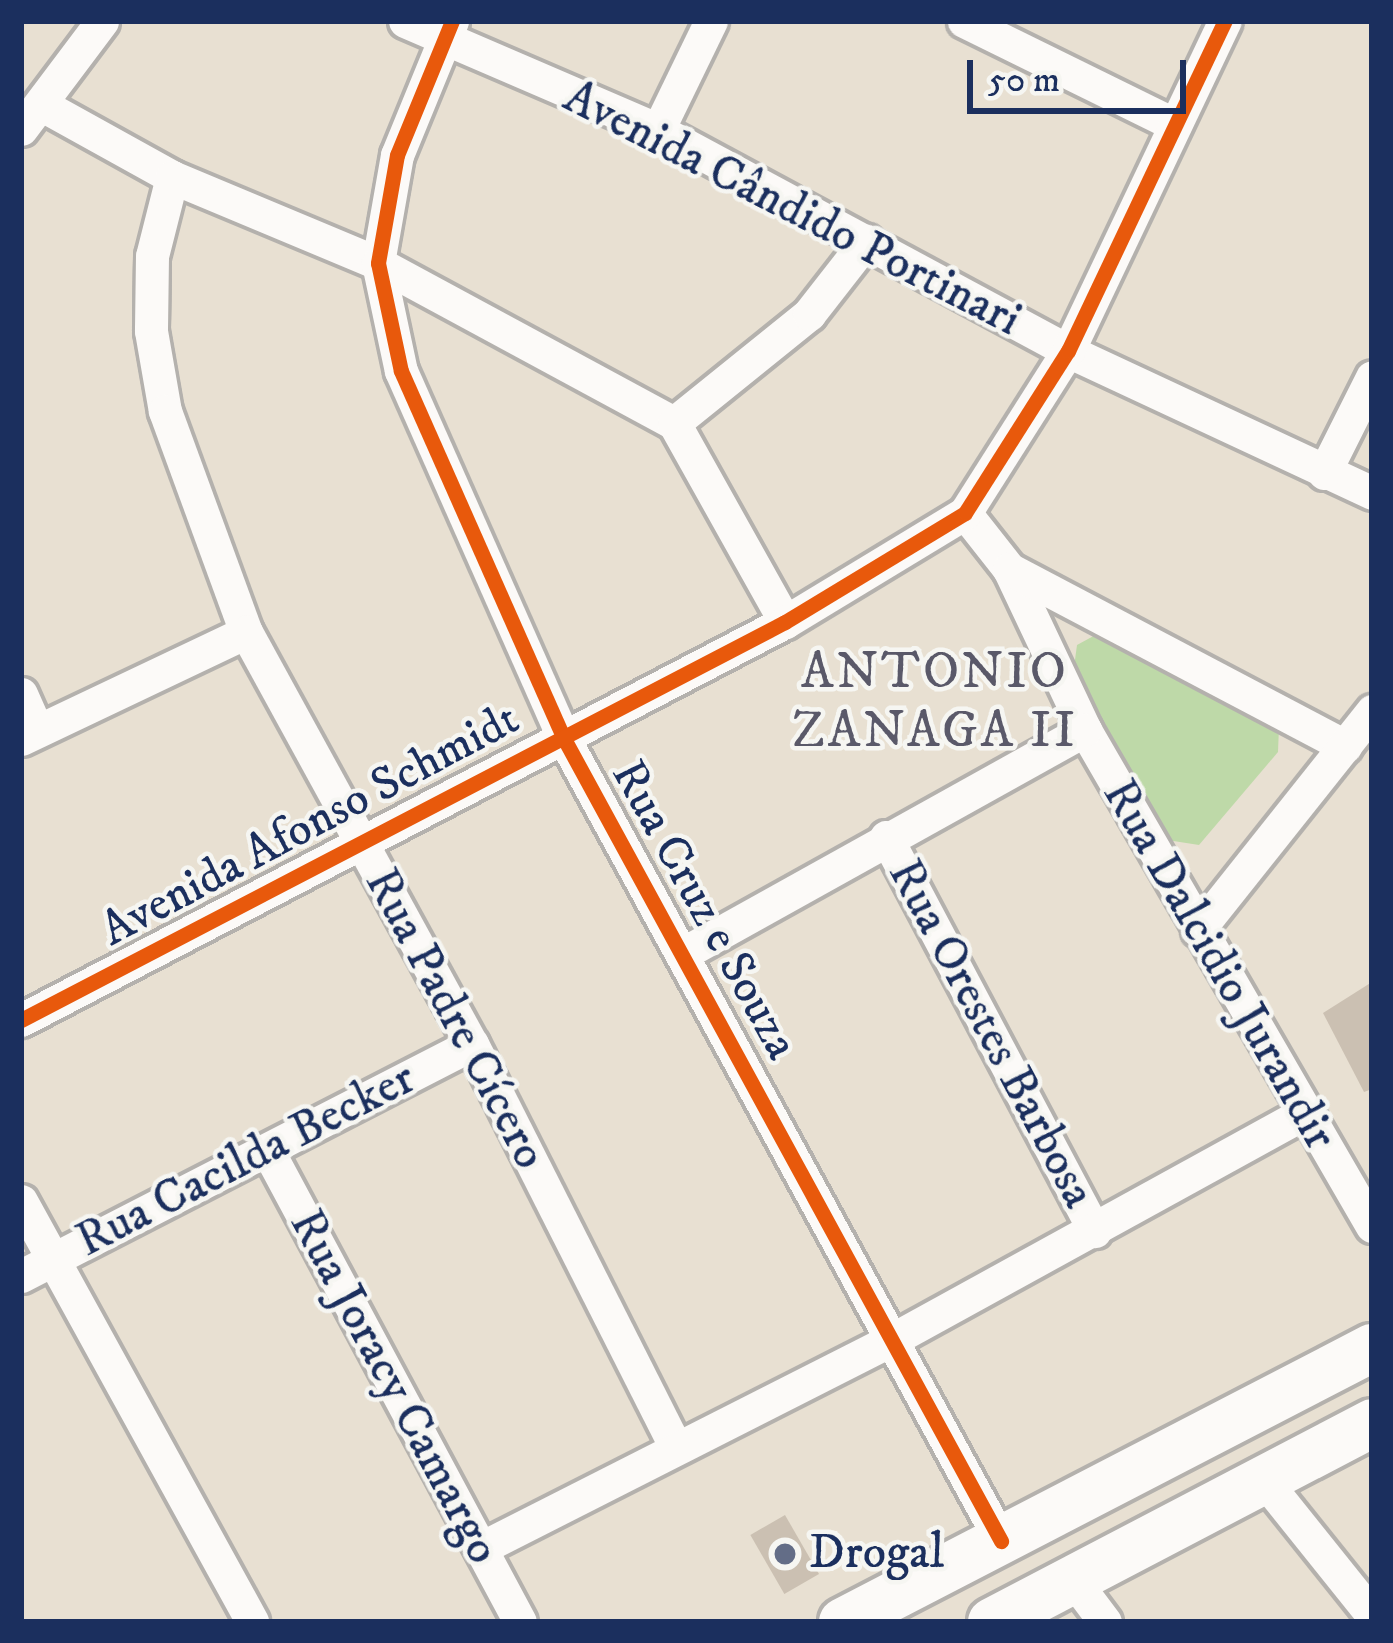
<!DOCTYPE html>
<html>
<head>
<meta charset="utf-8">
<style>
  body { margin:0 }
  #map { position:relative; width:1393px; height:1643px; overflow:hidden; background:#e8e0d2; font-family:"IM FELL DW Pica",serif }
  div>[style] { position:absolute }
  .green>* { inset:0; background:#bed9a8 }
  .building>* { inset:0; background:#cbc0b2; transform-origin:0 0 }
  .roads { filter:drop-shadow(3px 0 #b4b1ad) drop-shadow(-3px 0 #b4b1ad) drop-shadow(0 3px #b4b1ad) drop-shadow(0 -3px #b4b1ad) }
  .street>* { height:33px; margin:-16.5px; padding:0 16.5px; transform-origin:16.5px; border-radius:16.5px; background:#fcfaf8 }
  .secondary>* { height:48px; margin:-24px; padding:0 24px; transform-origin:24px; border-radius:24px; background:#fcfaf8 }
  .cycleway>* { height:15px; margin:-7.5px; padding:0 7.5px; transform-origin:7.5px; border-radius:7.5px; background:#e8590c }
  .dots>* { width:33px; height:33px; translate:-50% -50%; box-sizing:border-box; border:6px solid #f6f6f2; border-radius:50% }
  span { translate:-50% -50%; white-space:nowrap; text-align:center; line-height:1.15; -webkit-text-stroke:9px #f6f6f2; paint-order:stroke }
  .street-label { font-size:48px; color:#1b2f5e }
  .poi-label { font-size:48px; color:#1b2f5e }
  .left { translate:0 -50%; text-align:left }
  .neighbourhood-label { font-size:51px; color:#5a5969; letter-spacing:3px }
  .frame { position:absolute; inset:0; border:24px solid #1b2f5e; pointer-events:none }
  .scale { position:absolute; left:967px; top:60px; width:219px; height:54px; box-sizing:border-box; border:6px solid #1b2f5e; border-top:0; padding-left:15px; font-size:36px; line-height:42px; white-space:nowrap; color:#1b2f5e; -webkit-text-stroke:9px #f6f6f2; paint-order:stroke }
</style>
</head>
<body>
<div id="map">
  <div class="green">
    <div style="clip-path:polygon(1099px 633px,1279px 727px,1278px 752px,1199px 845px,1167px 840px,1074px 667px,1077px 645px)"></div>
  </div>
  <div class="building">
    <div style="clip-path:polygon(1372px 982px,1372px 1089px,1364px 1092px,1323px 1013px)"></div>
    <div style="left:785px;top:1515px;width:68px;height:40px;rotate:60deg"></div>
  </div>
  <div class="roads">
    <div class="street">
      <div style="left:405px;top:21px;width:275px;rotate:23.3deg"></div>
      <div style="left:658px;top:130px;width:466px;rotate:28.3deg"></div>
      <div style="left:1068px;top:351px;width:336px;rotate:25deg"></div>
      <div style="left:452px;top:21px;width:145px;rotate:112.3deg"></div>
      <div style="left:397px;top:155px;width:110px;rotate:100deg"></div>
      <div style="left:378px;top:263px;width:110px;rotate:78deg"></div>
      <div style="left:401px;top:371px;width:398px;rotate:66.1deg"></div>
      <div style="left:562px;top:735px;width:918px;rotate:61.42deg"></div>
      <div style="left:964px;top:21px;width:235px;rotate:26.2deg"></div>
      <div style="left:44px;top:106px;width:146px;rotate:29deg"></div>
      <div style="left:172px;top:177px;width:223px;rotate:22.7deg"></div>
      <div style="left:378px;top:263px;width:336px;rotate:28.4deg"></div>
      <div style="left:674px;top:423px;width:228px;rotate:60.8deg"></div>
      <div style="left:21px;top:129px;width:135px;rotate:-53.1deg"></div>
      <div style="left:658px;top:130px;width:121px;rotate:-64.1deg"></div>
      <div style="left:172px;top:177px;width:81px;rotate:104.2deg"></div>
      <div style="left:152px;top:256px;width:75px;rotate:90.8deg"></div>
      <div style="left:151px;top:331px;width:81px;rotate:80.1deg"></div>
      <div style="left:165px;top:411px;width:235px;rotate:69.9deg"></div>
      <div style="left:246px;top:632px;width:470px;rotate:61.3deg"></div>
      <div style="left:472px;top:1044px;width:450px;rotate:63.2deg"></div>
      <div style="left:674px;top:423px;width:174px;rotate:-38.9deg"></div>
      <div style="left:809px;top:314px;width:93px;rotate:-52deg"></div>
      <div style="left:1324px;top:473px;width:107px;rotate:-63.4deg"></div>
      <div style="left:965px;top:513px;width:71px;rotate:51.8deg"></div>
      <div style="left:1009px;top:569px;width:178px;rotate:64.7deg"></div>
      <div style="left:1085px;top:730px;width:573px;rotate:59.95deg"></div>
      <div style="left:1009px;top:569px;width:380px;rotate:27.8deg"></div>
      <div style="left:21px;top:694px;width:39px;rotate:66deg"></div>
      <div style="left:21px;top:739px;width:249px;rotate:-25.4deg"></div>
      <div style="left:886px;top:837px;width:446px;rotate:62.1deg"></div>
      <div style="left:1198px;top:930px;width:280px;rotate:-51.5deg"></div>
      <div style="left:684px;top:953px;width:459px;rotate:-29.1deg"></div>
      <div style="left:21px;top:1020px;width:861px;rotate:-27.52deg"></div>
      <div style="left:785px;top:622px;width:210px;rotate:-31.2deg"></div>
      <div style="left:965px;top:513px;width:192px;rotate:-57.6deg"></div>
      <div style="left:1068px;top:351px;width:365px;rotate:-64.6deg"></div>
      <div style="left:268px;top:1151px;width:534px;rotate:61.85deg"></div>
      <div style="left:21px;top:1201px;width:480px;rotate:61.2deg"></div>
      <div style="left:21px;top:1276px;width:507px;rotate:-27.22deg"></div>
      <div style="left:1264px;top:1480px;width:173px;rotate:51.3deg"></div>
      <div style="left:481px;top:1548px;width:464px;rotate:-26.9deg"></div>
      <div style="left:895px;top:1338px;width:465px;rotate:-28.8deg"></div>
      <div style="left:1075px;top:1582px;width:50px;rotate:53.1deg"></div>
    </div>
    <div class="secondary">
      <div style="left:843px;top:1622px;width:596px;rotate:-27.38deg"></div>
      <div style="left:992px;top:1622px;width:429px;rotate:-27.6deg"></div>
    </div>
  </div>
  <div class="cycleway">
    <div style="left:452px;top:21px;width:145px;rotate:112.3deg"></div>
    <div style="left:397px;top:155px;width:110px;rotate:100deg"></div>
    <div style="left:378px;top:263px;width:110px;rotate:78deg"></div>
    <div style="left:401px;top:371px;width:398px;rotate:66.1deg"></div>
    <div style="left:562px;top:735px;width:918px;rotate:61.42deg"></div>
    <div style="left:21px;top:1020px;width:861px;rotate:-27.52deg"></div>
    <div style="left:785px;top:622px;width:210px;rotate:-31.2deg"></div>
    <div style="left:965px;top:513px;width:192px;rotate:-57.6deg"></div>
    <div style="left:1068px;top:351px;width:365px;rotate:-64.6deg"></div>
  </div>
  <div class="dots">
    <div style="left:785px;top:1554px;background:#636d87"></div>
  </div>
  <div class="street-label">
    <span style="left:792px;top:209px;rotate:27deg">Avenida Cândido Portinari</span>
    <span style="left:310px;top:825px;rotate:-28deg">Avenida Afonso Schmidt</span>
    <span style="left:704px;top:910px;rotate:61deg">Rua Cruz e Souza</span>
    <span style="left:1219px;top:965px;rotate:60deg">Rua Dalcidio Jurandir</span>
    <span style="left:455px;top:1019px;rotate:62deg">Rua Padre Cícero</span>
    <span style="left:991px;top:1034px;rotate:62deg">Rua Orestes Barbosa</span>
    <span style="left:246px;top:1160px;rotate:-27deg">Rua Cacilda Becker</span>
    <span style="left:394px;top:1387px;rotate:62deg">Rua Joracy Camargo</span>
  </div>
  <div class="poi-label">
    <span class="left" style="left:809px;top:1554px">Drogal</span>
  </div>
  <div class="neighbourhood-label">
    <span style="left:935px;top:702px">ANTONIO<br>ZANAGA II</span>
  </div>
  <div class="frame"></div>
  <div class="scale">50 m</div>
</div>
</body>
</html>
